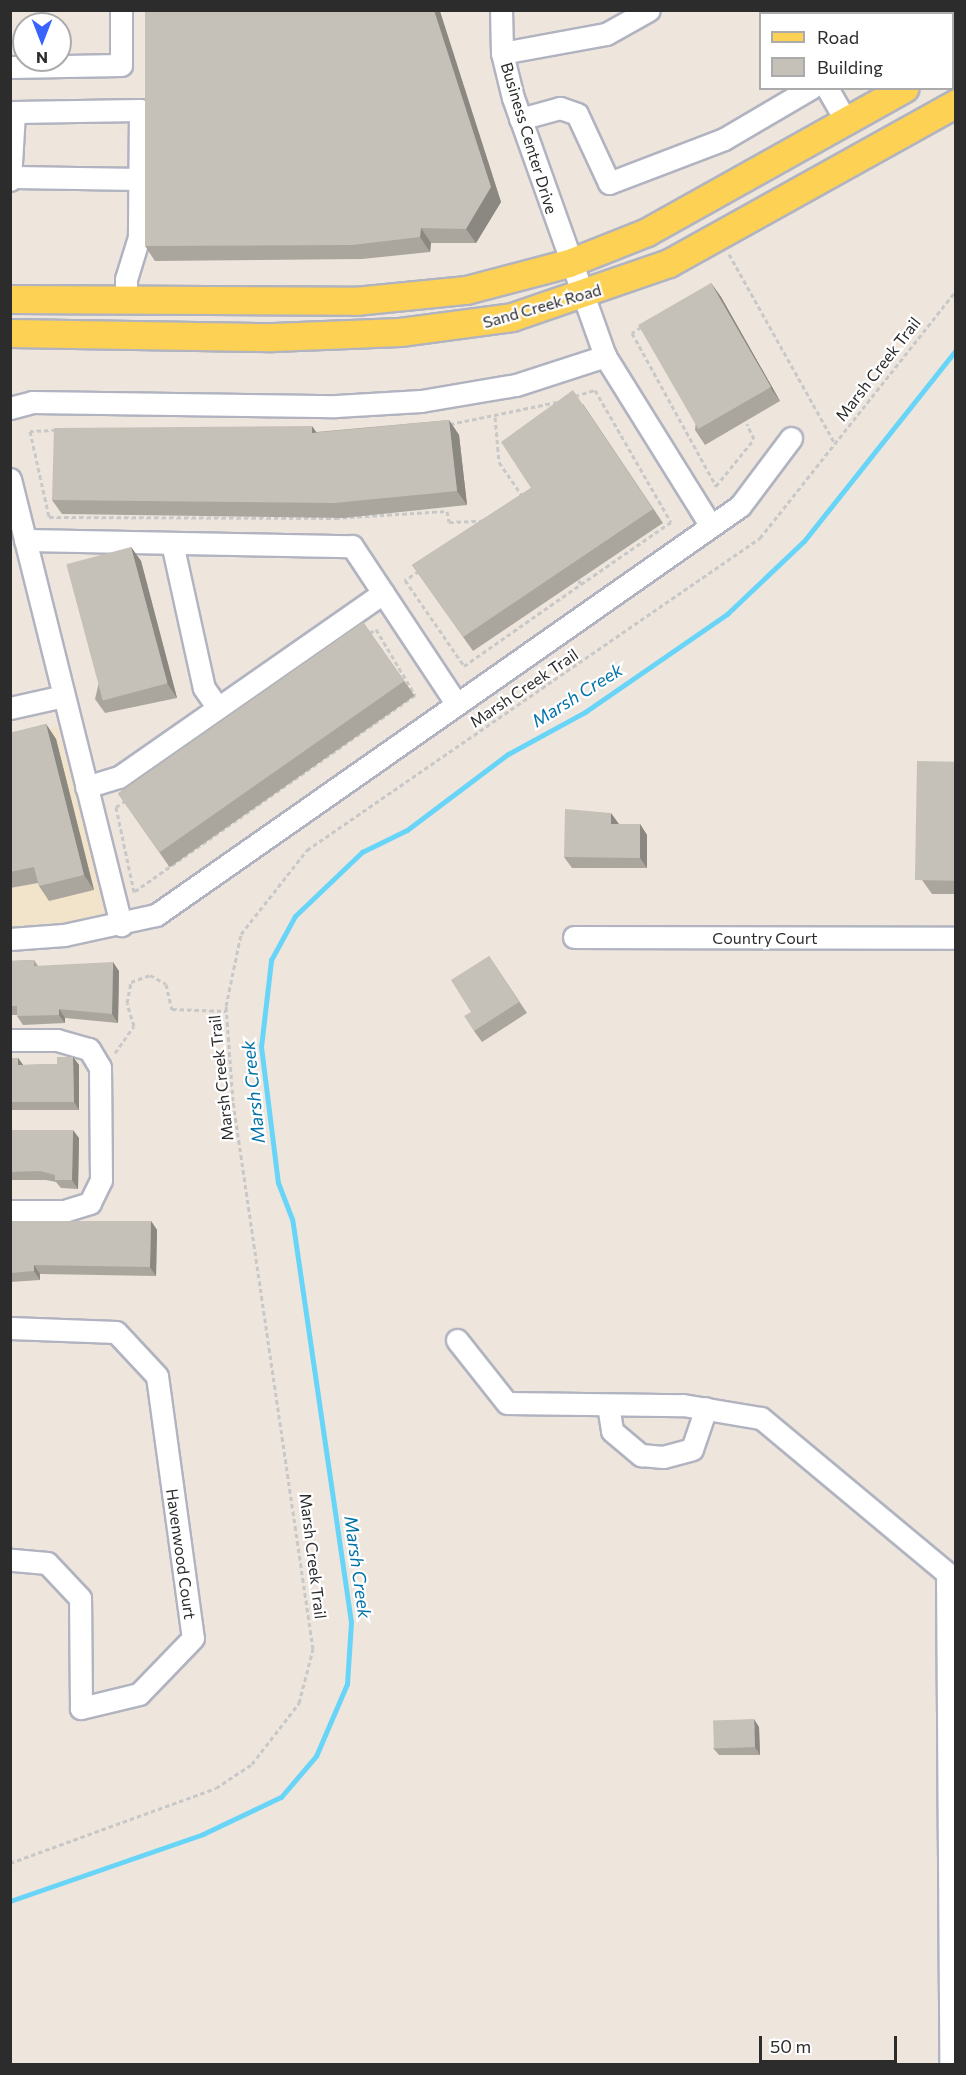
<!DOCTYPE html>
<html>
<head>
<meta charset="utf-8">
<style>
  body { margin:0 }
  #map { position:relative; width:966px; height:2075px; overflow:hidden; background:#eee6dd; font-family:Commissioner,sans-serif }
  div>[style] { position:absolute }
  .education>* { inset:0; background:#f1e4cb }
  .stream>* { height:5px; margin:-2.5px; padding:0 2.5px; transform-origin:2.5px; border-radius:2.5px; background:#68d5f8 }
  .path>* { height:3px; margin-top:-1.5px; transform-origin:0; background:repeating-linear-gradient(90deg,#c8c8c8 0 4.5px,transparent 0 7.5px) }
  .roads { filter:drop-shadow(2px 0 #b1b4c0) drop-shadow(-2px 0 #b1b4c0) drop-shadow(0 2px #b1b4c0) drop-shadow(0 -2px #b1b4c0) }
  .minor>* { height:21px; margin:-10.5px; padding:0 10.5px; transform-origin:10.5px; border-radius:10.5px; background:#fff }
  .major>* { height:27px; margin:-13.5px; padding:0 13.5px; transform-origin:13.5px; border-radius:13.5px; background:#fcd154 }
  .wall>* { inset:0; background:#aaa69e; transform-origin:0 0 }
  .shaded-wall>* { inset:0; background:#8b8781 }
  .building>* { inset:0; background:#c6c1b8; transform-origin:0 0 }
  span { translate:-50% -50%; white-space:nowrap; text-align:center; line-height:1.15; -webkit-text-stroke:4.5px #fff; paint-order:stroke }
  .street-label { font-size:16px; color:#2c2c2c }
  .water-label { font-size:18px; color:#0273a9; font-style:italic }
  .frame { position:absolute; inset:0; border:12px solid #2c2c2c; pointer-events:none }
  .legend { position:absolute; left:759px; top:12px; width:195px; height:78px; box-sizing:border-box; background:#fff; border:2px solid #ababab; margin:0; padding:8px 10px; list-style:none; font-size:18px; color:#2c2c2c }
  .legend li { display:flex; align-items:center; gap:12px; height:30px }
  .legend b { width:30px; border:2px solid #ababab }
  .north { position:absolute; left:12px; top:12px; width:60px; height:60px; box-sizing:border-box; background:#fff; border:2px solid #ababab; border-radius:50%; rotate:180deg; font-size:16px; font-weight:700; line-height:24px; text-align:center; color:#2c2c2c }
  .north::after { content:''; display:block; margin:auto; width:21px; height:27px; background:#3963ff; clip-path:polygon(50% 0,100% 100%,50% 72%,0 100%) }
  .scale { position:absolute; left:759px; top:2036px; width:138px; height:27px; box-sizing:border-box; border:3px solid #2c2c2c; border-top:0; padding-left:8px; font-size:18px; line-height:21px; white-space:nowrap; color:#2c2c2c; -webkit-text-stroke:4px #fff; paint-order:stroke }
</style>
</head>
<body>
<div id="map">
  <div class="education">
    <div style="clip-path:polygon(57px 726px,111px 922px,11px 938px,11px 738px)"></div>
  </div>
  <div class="stream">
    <div style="left:10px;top:1901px;width:204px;rotate:-19.1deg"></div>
    <div style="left:203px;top:1834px;width:86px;rotate:-25.4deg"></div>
    <div style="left:281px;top:1797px;width:54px;rotate:-49.5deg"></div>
    <div style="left:316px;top:1756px;width:78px;rotate:-66.7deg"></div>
    <div style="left:347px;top:1684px;width:62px;rotate:-86.3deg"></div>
    <div style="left:351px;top:1622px;width:407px;rotate:-98.3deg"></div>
    <div style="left:292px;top:1219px;width:39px;rotate:-111deg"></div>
    <div style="left:278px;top:1183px;width:137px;rotate:-97.1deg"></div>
    <div style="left:261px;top:1047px;width:88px;rotate:-83.4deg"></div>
    <div style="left:271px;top:960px;width:50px;rotate:-61.4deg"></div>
    <div style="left:295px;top:916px;width:93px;rotate:-43.7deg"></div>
    <div style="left:362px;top:852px;width:50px;rotate:-26.1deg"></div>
    <div style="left:407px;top:830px;width:126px;rotate:-37deg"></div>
    <div style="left:508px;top:754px;width:88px;rotate:-28.6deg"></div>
    <div style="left:585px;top:712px;width:173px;rotate:-34.6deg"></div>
    <div style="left:727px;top:614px;width:106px;rotate:-43.5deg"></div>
    <div style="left:804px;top:541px;width:244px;rotate:-51.5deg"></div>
  </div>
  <div class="path">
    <div style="left:729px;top:254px;width:218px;rotate:60.8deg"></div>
    <div style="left:641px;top:327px;width:11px;rotate:146deg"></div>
    <div style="left:632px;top:333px;width:175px;rotate:61.2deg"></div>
    <div style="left:716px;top:486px;width:60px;rotate:-51deg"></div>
    <div style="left:754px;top:439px;width:17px;rotate:-115deg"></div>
    <div style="left:575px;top:396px;width:21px;rotate:-17deg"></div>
    <div style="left:595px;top:390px;width:152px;rotate:60.1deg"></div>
    <div style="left:671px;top:522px;width:109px;rotate:145.4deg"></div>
    <div style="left:495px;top:417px;width:45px;rotate:84.9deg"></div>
    <div style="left:499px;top:462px;width:42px;rotate:55.6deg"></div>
    <div style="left:450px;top:424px;width:109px;rotate:-11.6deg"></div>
    <div style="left:56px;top:430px;width:26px;rotate:178deg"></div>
    <div style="left:30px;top:431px;width:88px;rotate:77.5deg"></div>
    <div style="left:49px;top:517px;width:286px;rotate:0.2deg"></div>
    <div style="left:335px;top:518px;width:112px;rotate:-3.6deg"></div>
    <div style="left:447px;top:511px;width:11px;rotate:80deg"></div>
    <div style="left:449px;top:522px;width:34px;rotate:-2deg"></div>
    <div style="left:419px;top:571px;width:17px;rotate:147deg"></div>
    <div style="left:405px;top:580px;width:104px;rotate:55.5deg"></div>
    <div style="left:464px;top:666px;width:143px;rotate:-35deg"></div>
    <div style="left:581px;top:584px;width:8px;rotate:-120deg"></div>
    <div style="left:376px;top:629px;width:77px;rotate:59.4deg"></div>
    <div style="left:415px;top:695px;width:343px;rotate:145deg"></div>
    <div style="left:134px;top:892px;width:87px;rotate:-102deg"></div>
    <div style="left:116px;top:807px;width:315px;rotate:-34.4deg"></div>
    <div style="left:115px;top:1053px;width:33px;rotate:-55deg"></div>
    <div style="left:134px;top:1026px;width:24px;rotate:-107deg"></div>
    <div style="left:127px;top:1003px;width:21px;rotate:-79deg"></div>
    <div style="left:131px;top:982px;width:20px;rotate:-20deg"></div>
    <div style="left:150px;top:975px;width:18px;rotate:29deg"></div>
    <div style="left:166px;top:984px;width:26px;rotate:77deg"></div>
    <div style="left:172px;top:1009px;width:54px;rotate:2.1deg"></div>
    <div style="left:10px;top:1863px;width:219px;rotate:-20deg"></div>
    <div style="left:216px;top:1788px;width:43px;rotate:-33.7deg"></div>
    <div style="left:252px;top:1764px;width:77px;rotate:-52.4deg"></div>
    <div style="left:299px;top:1703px;width:56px;rotate:-75.5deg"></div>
    <div style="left:313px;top:1649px;width:554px;rotate:-98.31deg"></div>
    <div style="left:233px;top:1101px;width:95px;rotate:-94.2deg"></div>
    <div style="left:226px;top:1006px;width:74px;rotate:-78.2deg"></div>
    <div style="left:241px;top:934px;width:107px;rotate:-51.8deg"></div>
    <div style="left:307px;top:850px;width:550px;rotate:-34.56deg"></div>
    <div style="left:760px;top:538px;width:315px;rotate:-51.6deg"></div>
  </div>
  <div class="roads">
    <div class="minor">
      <div style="left:502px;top:53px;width:106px;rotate:-10.4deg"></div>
      <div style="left:606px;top:34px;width:49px;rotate:-29.2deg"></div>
      <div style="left:10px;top:67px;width:111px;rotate:-1deg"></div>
      <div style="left:121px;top:65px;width:55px;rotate:-90deg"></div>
      <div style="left:827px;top:88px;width:38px;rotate:60deg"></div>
      <div style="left:520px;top:119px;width:41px;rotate:-15.4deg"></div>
      <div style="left:560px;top:108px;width:18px;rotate:19deg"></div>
      <div style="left:577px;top:114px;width:76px;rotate:65.1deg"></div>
      <div style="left:609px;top:183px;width:123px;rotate:-20.9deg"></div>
      <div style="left:724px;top:139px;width:101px;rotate:-30.4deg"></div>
      <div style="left:14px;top:177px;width:126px;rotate:0.9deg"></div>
      <div style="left:10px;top:180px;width:68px;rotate:-86.6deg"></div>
      <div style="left:14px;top:112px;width:126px;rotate:-0.9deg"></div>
      <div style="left:140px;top:110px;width:127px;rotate:90.5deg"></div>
      <div style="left:139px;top:237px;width:44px;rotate:107.2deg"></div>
      <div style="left:126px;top:279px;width:21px;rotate:90deg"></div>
      <div style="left:605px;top:356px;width:200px;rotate:58.1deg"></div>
      <div style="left:10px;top:408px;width:23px;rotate:-15deg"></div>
      <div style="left:32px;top:402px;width:304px;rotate:0.8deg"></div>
      <div style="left:336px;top:406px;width:85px;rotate:-3.4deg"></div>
      <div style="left:421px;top:401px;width:96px;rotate:-9.6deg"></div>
      <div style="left:516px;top:385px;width:94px;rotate:-18deg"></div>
      <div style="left:605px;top:356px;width:274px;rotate:-109.6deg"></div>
      <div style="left:513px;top:98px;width:46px;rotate:-103.7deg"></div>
      <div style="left:502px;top:53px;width:43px;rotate:-91.3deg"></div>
      <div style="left:10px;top:479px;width:460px;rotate:76deg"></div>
      <div style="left:25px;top:540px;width:327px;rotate:1.1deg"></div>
      <div style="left:352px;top:546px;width:188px;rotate:56.5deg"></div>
      <div style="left:172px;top:543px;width:148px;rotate:77.6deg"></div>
      <div style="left:204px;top:688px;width:24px;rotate:55deg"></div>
      <div style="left:10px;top:708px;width:55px;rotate:-12.5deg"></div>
      <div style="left:86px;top:787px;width:34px;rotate:-17deg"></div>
      <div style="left:119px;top:777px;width:322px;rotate:-34.9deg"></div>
      <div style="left:574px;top:937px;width:382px;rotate:0.1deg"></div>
      <div style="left:10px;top:939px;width:54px;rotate:-4.2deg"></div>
      <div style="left:64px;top:935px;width:94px;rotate:-12.3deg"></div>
      <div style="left:156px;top:915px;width:713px;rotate:-35.01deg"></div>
      <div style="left:740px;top:506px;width:85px;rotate:-53.1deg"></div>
      <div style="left:10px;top:1040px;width:47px"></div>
      <div style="left:57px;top:1040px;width:33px;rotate:16deg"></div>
      <div style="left:89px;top:1049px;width:21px;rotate:59deg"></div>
      <div style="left:100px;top:1067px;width:113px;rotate:89.5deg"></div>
      <div style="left:101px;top:1180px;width:25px;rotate:116deg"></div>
      <div style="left:90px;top:1203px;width:28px;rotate:163deg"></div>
      <div style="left:63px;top:1211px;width:53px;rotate:180deg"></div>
      <div style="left:10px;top:1328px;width:106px;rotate:2.2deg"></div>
      <div style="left:116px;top:1332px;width:60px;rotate:47deg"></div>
      <div style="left:157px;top:1376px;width:264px;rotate:82.2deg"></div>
      <div style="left:193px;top:1638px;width:78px;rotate:134deg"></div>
      <div style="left:139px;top:1694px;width:60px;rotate:166.4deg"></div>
      <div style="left:81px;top:1708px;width:110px;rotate:-90.5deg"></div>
      <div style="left:80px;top:1598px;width:48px;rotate:-133.3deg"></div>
      <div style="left:47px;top:1563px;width:37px;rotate:-175deg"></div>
      <div style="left:457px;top:1340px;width:80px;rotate:51.6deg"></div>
      <div style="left:507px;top:1403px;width:176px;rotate:0.7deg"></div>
      <div style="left:683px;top:1405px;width:79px;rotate:9.5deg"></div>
      <div style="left:761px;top:1418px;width:242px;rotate:39.8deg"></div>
      <div style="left:608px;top:1405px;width:26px;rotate:81deg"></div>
      <div style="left:612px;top:1431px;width:38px;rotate:40deg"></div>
      <div style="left:641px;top:1455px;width:22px;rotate:5deg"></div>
      <div style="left:663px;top:1457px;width:30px;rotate:-15deg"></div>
      <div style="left:692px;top:1449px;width:43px;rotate:-71.1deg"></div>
      <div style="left:947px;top:1573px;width:491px;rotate:89.6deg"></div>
    </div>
    <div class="major">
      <div style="left:952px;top:62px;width:4px;rotate:-27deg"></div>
      <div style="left:10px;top:299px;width:345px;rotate:0.3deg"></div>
      <div style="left:355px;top:301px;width:112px;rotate:-5.7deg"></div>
      <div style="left:466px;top:290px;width:106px;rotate:-14.7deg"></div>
      <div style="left:569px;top:263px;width:84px;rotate:-21.7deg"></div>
      <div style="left:647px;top:232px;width:295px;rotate:-29.2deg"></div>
      <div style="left:10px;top:333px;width:263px;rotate:0.9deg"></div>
      <div style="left:273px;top:337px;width:127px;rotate:-2.3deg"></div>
      <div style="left:400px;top:332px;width:113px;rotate:-7.6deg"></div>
      <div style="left:512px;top:317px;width:166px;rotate:-19deg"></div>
      <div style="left:669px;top:263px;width:329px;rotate:-29.1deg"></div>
    </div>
  </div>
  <div class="wall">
    <div style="clip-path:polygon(145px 10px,439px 10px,501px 202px,476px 243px,431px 243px,430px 252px,362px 259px,155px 261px,145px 246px)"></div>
    <div style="clip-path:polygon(711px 283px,721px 297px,780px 401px,705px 445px,695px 430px)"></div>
    <div style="clip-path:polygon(583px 404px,663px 523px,473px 651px,412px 565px,531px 488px)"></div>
    <div style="clip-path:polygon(449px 420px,459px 435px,467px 505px,344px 518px,62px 514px,52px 500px,316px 432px)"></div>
    <div style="clip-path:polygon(131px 547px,141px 561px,177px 698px,105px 713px,95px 699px)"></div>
    <div style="left:363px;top:622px;width:90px;height:299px;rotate:55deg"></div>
    <div style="clip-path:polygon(46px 724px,56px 739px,94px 890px,49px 901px,39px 886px,38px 883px,10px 888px,10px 733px)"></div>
    <div style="clip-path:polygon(956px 762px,956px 894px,932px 894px,922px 880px)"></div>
    <div style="clip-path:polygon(619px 824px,640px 824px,647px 835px,647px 868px,572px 868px,564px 857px)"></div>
    <div style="clip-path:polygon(489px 956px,527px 1013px,482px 1042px,474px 1031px,471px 1012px)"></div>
    <div style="clip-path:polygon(34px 960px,38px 966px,119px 971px,118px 1023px,65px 1018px,65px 1023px,23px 1025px,17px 1016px,17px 1015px,10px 1015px,10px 961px)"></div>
    <div style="clip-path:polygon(73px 1057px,79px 1065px,79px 1110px,10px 1110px,10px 1058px,18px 1058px,23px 1065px,57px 1064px)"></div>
    <div style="clip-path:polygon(10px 1130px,79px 1138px,78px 1189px,61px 1188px,56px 1182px,46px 1180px,10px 1180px)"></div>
    <div style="clip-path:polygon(10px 1221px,151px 1221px,157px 1230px,156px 1276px,40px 1274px,40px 1280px,10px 1282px)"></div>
    <div style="clip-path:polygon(759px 1727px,760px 1755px,719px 1755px,713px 1748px)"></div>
  </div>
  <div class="shaded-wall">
    <div style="clip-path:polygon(434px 10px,440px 11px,501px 202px,476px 243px,466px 229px)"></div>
    <div style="clip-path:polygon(421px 228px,431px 243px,430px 252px,420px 237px)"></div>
    <div style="clip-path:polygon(711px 283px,721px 297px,780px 401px,770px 387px)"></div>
    <div style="clip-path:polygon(449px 420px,459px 435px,467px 505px,457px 491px)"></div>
    <div style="clip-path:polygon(312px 426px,322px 440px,312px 433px)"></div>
    <div style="clip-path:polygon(131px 547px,141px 561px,177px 698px,167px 683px)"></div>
    <div style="clip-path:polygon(46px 724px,56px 739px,94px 890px,84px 875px)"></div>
    <div style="clip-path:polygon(611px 813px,619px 824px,611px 824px)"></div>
    <div style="clip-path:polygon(640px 824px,647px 835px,647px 868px,640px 858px)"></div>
    <div style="clip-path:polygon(113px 962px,119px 971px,118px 1023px,112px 1014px)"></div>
    <div style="clip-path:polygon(59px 1009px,65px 1018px,65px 1023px,59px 1015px)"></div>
    <div style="clip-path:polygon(73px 1057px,79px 1065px,79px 1110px,74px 1102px)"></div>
    <div style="clip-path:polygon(18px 1058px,24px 1066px,18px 1065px)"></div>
    <div style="clip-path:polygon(73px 1130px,79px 1138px,78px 1189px,72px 1180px)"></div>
    <div style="clip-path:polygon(151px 1221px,157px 1230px,156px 1276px,150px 1267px)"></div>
    <div style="clip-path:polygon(34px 1265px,40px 1274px,40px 1280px,34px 1271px)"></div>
    <div style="clip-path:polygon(754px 1719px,759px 1727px,760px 1755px,755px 1747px)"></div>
  </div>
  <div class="building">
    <div style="clip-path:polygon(145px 10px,434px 10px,491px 187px,466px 229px,421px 228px,420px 237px,352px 245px,145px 246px)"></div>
    <div style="left:711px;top:283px;width:120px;height:84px;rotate:60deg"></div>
    <div style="clip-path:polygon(573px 390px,653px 509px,463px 637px,412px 565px,531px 488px,501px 442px)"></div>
    <div style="clip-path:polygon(449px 420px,457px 491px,334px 503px,52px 500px,54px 428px,312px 426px,312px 433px)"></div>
    <div style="left:131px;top:547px;width:141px;height:67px;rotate:75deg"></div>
    <div style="left:363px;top:622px;width:72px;height:299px;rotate:55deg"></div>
    <div style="clip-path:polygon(46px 724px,84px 875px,39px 886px,34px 867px,10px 872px,10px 733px)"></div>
    <div style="left:917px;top:761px;width:39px;height:119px;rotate:1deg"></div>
    <div style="clip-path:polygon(565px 809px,611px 813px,611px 824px,640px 824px,640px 858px,564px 857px)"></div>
    <div style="clip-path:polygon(489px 956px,519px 1002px,474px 1031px,464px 1016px,471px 1012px,451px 980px)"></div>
    <div style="clip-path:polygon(34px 960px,34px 966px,113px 962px,112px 1014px,59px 1009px,59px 1015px,17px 1016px,17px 1006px,10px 1006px,10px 961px)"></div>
    <div style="clip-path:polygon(57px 1057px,73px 1057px,74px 1102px,10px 1102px,10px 1058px,18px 1058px,18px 1065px,57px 1064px)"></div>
    <div style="clip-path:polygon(10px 1130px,73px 1130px,72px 1180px,55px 1180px,55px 1175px,40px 1171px,10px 1172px)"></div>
    <div style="clip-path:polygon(10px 1221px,151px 1221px,150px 1267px,34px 1265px,34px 1271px,10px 1273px)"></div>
    <div style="left:754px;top:1719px;width:28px;height:41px;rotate:88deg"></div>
  </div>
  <div class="street-label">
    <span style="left:529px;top:138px;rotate:73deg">Business Center Drive</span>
    <span style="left:542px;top:306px;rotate:-16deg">Sand Creek Road</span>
    <span style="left:878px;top:369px;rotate:-52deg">Marsh Creek Trail</span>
    <span style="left:524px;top:688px;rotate:-34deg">Marsh Creek Trail</span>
    <span style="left:765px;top:938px">Country Court</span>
    <span style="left:221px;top:1078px;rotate:-96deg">Marsh Creek Trail</span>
    <span style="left:181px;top:1554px;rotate:82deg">Havenwood Court</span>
    <span style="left:313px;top:1556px;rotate:83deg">Marsh Creek Trail</span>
  </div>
  <div class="water-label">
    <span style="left:577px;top:695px;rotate:-32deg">Marsh Creek</span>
    <span style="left:253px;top:1092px;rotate:-96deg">Marsh Creek</span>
    <span style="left:358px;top:1567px;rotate:82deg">Marsh Creek</span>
  </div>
  <div class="frame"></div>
  <ul class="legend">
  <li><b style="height:8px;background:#fcd154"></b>Road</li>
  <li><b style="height:16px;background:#c6c1b8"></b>Building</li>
  </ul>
  <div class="north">N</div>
  <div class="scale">50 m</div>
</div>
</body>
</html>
